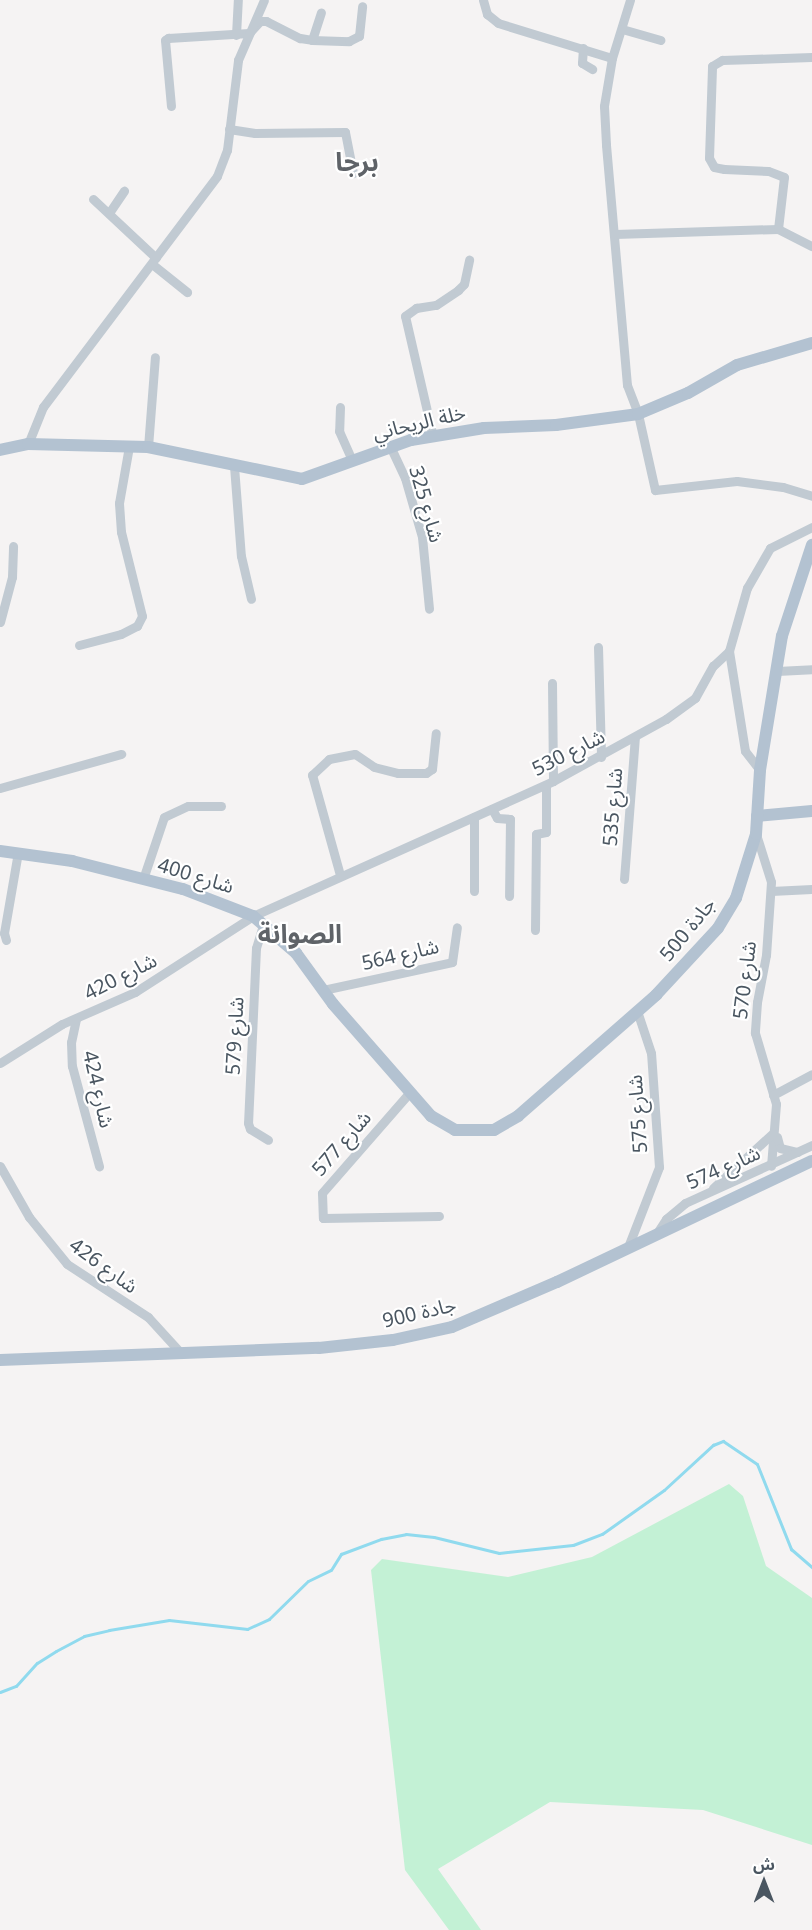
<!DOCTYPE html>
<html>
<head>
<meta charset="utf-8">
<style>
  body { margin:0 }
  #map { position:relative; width:812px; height:1930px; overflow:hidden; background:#f5f3f3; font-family:"Noto Sans","Noto Sans Arabic",sans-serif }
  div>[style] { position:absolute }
  .green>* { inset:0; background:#c3f1d5 }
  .stream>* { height:3px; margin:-1.5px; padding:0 1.5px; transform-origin:1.5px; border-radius:1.5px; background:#90daee }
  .minor>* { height:9px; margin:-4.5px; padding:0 4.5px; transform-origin:4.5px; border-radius:4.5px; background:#c1cad2 }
  .major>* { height:12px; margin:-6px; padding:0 6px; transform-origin:6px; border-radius:6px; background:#b3c2d1 }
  span { translate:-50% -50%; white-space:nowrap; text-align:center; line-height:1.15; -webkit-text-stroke:4.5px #fff; paint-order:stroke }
  .street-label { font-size:20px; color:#4a5661 }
  .district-label { font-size:26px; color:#5f6368; font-weight:700 }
  .north { position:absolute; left:734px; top:1852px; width:60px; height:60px; -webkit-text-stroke:4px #fff; paint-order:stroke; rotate:0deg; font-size:16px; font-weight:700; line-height:24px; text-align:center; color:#4a5661 }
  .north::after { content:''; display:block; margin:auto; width:21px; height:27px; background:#4a5661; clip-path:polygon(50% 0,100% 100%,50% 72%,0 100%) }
</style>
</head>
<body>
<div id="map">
  <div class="green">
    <div style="clip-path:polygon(729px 1484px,743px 1496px,766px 1566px,812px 1598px,812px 1845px,703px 1810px,550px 1802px,438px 1869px,481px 1930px,449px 1930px,405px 1870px,371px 1570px,382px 1559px,508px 1577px,592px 1557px)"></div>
  </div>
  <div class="stream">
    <div style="left:0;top:1692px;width:17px;rotate:-21deg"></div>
    <div style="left:16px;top:1686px;width:31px;rotate:-48deg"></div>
    <div style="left:37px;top:1663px;width:22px;rotate:-32deg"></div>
    <div style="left:56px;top:1651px;width:32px;rotate:-28deg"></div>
    <div style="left:84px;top:1636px;width:26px;rotate:-13deg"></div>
    <div style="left:109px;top:1630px;width:61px;rotate:-9.5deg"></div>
    <div style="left:169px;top:1620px;width:79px;rotate:6.6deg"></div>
    <div style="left:247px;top:1629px;width:24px;rotate:-24deg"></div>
    <div style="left:269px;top:1619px;width:54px;rotate:-44.3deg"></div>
    <div style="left:308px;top:1581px;width:25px;rotate:-26deg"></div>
    <div style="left:331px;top:1570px;width:19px;rotate:-58deg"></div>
    <div style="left:341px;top:1554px;width:43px;rotate:-20.6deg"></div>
    <div style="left:381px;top:1539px;width:25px;rotate:-11deg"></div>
    <div style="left:406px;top:1534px;width:28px;rotate:6deg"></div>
    <div style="left:434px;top:1537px;width:67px;rotate:13.8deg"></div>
    <div style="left:499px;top:1553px;width:74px;rotate:-6.2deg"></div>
    <div style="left:573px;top:1545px;width:31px;rotate:-21deg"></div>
    <div style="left:602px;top:1534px;width:76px;rotate:-35.4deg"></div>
    <div style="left:664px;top:1490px;width:67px;rotate:-42.6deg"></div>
    <div style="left:713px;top:1445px;width:11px;rotate:-22deg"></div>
    <div style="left:723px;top:1441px;width:41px;rotate:34.1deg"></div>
    <div style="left:757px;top:1464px;width:92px;rotate:68.2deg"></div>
    <div style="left:791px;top:1549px;width:28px;rotate:41deg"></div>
  </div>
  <div class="minor">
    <div style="left:483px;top:0;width:15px;rotate:74deg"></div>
    <div style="left:487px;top:14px;width:14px;rotate:39deg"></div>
    <div style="left:498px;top:23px;width:119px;rotate:17.1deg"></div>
    <div style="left:630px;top:0;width:61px;rotate:107.2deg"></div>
    <div style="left:612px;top:58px;width:49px;rotate:99.5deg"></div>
    <div style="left:604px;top:106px;width:39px;rotate:87deg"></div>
    <div style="left:606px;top:145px;width:241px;rotate:85deg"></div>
    <div style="left:627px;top:385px;width:31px;rotate:69deg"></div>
    <div style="left:638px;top:414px;width:78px;rotate:77.4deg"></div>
    <div style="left:655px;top:490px;width:82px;rotate:-6.3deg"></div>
    <div style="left:737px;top:481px;width:46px;rotate:7.4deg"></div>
    <div style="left:783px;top:487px;width:30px;rotate:17deg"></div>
    <div style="left:622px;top:29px;width:40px;rotate:16deg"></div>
    <div style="left:236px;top:35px;width:35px;rotate:-87deg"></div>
    <div style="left:312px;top:40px;width:37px;rotate:2deg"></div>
    <div style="left:349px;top:41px;width:11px;rotate:-27deg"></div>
    <div style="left:359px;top:36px;width:30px;rotate:-84deg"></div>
    <div style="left:583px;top:48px;width:15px;rotate:94deg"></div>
    <div style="left:582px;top:63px;width:12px;rotate:31deg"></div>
    <div style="left:171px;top:106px;width:66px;rotate:-95.2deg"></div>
    <div style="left:165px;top:40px;width:4px;rotate:-34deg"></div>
    <div style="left:168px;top:38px;width:81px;rotate:-3.5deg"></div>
    <div style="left:249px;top:33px;width:16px;rotate:-47deg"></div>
    <div style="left:260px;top:21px;width:6px"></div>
    <div style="left:266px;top:21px;width:38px;rotate:27deg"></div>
    <div style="left:300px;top:38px;width:12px;rotate:9deg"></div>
    <div style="left:312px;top:40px;width:29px;rotate:-72deg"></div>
    <div style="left:229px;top:129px;width:26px;rotate:9deg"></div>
    <div style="left:255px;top:133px;width:90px;rotate:-0.6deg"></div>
    <div style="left:345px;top:132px;width:42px;rotate:79deg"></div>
    <div style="left:93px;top:199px;width:86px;rotate:43.1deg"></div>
    <div style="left:109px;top:213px;width:27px;rotate:-56deg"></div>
    <div style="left:778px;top:229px;width:52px;rotate:-83.4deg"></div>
    <div style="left:784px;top:177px;width:17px;rotate:-159deg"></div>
    <div style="left:768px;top:171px;width:44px;rotate:-177.4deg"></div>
    <div style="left:724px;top:169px;width:10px;rotate:-169deg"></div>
    <div style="left:714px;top:167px;width:10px;rotate:-119deg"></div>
    <div style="left:709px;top:158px;width:92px;rotate:-88.1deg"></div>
    <div style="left:712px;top:66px;width:12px;rotate:-31deg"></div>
    <div style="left:722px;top:60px;width:90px;rotate:-1.9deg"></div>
    <div style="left:615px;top:234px;width:163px;rotate:-1.8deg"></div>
    <div style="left:778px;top:229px;width:38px;rotate:27deg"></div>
    <div style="left:152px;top:264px;width:45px;rotate:38.7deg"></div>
    <div style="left:340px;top:407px;width:24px;rotate:92deg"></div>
    <div style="left:339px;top:431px;width:32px;rotate:66deg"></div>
    <div style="left:433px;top:437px;width:124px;rotate:-103deg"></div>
    <div style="left:405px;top:316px;width:14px;rotate:-36deg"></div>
    <div style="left:416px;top:308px;width:20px;rotate:-9deg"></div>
    <div style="left:436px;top:305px;width:27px;rotate:-34deg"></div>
    <div style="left:458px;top:290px;width:8px;rotate:-45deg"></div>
    <div style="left:464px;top:284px;width:25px;rotate:-78deg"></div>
    <div style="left:28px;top:444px;width:40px;rotate:-68deg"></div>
    <div style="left:43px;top:407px;width:289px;rotate:-53deg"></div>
    <div style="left:217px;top:176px;width:28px;rotate:-69deg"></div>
    <div style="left:227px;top:150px;width:91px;rotate:-83deg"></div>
    <div style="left:238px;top:60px;width:65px;rotate:-66.6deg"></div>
    <div style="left:390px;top:446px;width:35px;rotate:65deg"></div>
    <div style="left:405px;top:478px;width:61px;rotate:73.9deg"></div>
    <div style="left:422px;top:537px;width:72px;rotate:84.4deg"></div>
    <div style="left:148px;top:447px;width:90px;rotate:-85.6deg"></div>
    <div style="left:234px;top:466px;width:90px;rotate:85.6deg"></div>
    <div style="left:241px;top:556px;width:44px;rotate:76.9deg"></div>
    <div style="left:0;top:622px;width:47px;rotate:-75.1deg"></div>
    <div style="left:12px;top:577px;width:31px;rotate:-88deg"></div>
    <div style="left:79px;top:645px;width:43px;rotate:-14.7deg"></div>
    <div style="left:121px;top:634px;width:18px;rotate:-27deg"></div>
    <div style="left:137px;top:626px;width:11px;rotate:-63deg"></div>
    <div style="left:142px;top:616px;width:87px;rotate:-104deg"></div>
    <div style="left:121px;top:532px;width:29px;rotate:-94deg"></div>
    <div style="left:119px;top:503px;width:58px;rotate:-80deg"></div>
    <div style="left:598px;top:647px;width:110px;rotate:88.4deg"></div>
    <div style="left:729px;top:651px;width:101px;rotate:80.9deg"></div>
    <div style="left:745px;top:751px;width:24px;rotate:52deg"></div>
    <div style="left:777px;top:671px;width:35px;rotate:-3deg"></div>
    <div style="left:552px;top:683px;width:98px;rotate:89.4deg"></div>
    <div style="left:0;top:788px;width:126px;rotate:-15.7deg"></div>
    <div style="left:492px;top:809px;width:10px;rotate:61deg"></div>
    <div style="left:497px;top:818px;width:13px;rotate:4deg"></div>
    <div style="left:510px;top:819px;width:77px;rotate:90.7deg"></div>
    <div style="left:474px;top:817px;width:74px;rotate:90deg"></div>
    <div style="left:756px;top:834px;width:50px;rotate:72.6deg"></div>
    <div style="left:771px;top:882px;width:73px;rotate:93.9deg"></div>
    <div style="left:766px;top:955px;width:48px;rotate:100.8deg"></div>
    <div style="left:757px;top:1002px;width:31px;rotate:94deg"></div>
    <div style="left:755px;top:1033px;width:74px;rotate:73.5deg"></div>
    <div style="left:776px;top:1104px;width:62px;rotate:94.6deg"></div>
    <div style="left:340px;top:875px;width:104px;rotate:-105.6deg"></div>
    <div style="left:312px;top:775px;width:23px;rotate:-43deg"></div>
    <div style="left:329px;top:759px;width:26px;rotate:-11deg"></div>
    <div style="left:355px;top:754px;width:23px;rotate:34deg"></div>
    <div style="left:374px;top:767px;width:25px;rotate:14deg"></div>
    <div style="left:398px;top:773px;width:28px"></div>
    <div style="left:426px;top:773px;width:7px;rotate:-34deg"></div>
    <div style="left:432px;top:769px;width:36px;rotate:-84deg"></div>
    <div style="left:143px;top:879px;width:65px;rotate:-71.3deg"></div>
    <div style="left:164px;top:817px;width:26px;rotate:-25deg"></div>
    <div style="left:188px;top:806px;width:33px"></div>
    <div style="left:624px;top:879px;width:142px;rotate:-85.6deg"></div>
    <div style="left:771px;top:891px;width:41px;rotate:-2.8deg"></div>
    <div style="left:263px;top:925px;width:24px;rotate:107deg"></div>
    <div style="left:256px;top:948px;width:175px;rotate:92.6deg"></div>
    <div style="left:248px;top:1123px;width:6px;rotate:72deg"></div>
    <div style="left:250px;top:1129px;width:21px;rotate:31deg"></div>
    <div style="left:535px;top:930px;width:96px;rotate:-89.4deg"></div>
    <div style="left:536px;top:834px;width:10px;rotate:-11deg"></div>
    <div style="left:546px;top:832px;width:47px;rotate:-90deg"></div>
    <div style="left:6px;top:940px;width:7px;rotate:-106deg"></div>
    <div style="left:4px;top:933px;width:82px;rotate:-80.2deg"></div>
    <div style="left:323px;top:990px;width:132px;rotate:-12.2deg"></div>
    <div style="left:452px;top:962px;width:35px;rotate:-82deg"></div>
    <div style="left:76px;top:1019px;width:24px;rotate:102deg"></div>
    <div style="left:71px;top:1042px;width:24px;rotate:88deg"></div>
    <div style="left:72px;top:1066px;width:104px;rotate:74.9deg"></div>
    <div style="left:0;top:1063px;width:73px;rotate:-32.2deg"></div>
    <div style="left:62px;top:1024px;width:80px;rotate:-23.7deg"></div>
    <div style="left:135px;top:992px;width:140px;rotate:-32.8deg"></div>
    <div style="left:253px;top:916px;width:329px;rotate:-24.2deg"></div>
    <div style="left:553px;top:781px;width:129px;rotate:-28.8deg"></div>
    <div style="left:666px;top:719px;width:36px;rotate:-36deg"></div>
    <div style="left:695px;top:698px;width:37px;rotate:-61deg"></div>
    <div style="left:713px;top:666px;width:22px;rotate:-43deg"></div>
    <div style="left:729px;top:651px;width:66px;rotate:-74.1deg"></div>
    <div style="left:747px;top:588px;width:46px;rotate:-60.1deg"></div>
    <div style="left:770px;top:548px;width:47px;rotate:-26.6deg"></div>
    <div style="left:410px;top:1092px;width:134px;rotate:131.1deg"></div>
    <div style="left:322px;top:1193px;width:25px;rotate:88deg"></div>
    <div style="left:323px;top:1218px;width:116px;rotate:-1deg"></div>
    <div style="left:773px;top:1095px;width:44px;rotate:-28.3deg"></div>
    <div style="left:777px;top:1137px;width:11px;rotate:75deg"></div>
    <div style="left:780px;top:1148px;width:18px;rotate:13deg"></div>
    <div style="left:0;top:1166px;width:59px;rotate:60.4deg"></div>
    <div style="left:29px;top:1217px;width:60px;rotate:51deg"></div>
    <div style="left:67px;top:1264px;width:97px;rotate:33.2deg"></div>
    <div style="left:148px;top:1317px;width:47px;rotate:47.6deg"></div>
    <div style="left:713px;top:1188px;width:81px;rotate:-42.5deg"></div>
    <div style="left:657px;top:1233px;width:17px;rotate:-57deg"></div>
    <div style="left:666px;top:1219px;width:25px;rotate:-40deg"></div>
    <div style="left:685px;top:1203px;width:140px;rotate:-24.5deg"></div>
    <div style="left:628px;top:1247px;width:86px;rotate:-68.8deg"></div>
    <div style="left:659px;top:1167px;width:114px;rotate:-94deg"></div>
    <div style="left:651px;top:1053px;width:44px;rotate:-108.4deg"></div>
  </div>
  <div class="major">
    <div style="left:0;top:450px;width:29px;rotate:-12deg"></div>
    <div style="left:28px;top:444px;width:120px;rotate:1.4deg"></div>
    <div style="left:148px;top:447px;width:157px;rotate:11.7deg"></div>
    <div style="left:302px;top:479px;width:116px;rotate:-19.7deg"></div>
    <div style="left:411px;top:440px;width:74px;rotate:-9.3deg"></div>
    <div style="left:484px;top:428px;width:72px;rotate:-2.4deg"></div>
    <div style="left:556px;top:425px;width:83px;rotate:-7.6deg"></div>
    <div style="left:638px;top:414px;width:54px;rotate:-22.8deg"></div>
    <div style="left:688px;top:393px;width:56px;rotate:-29.7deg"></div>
    <div style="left:737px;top:365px;width:78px;rotate:-16.3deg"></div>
    <div style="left:757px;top:816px;width:55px;rotate:-5.2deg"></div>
    <div style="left:0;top:851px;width:73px;rotate:7.9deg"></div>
    <div style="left:72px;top:861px;width:114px;rotate:14.2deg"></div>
    <div style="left:183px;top:889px;width:75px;rotate:21.1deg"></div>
    <div style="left:253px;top:916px;width:57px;rotate:40.7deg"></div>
    <div style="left:296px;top:953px;width:63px;rotate:54deg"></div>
    <div style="left:333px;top:1004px;width:149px;rotate:48.8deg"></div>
    <div style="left:431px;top:1116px;width:28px;rotate:30deg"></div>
    <div style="left:455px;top:1130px;width:39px"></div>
    <div style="left:494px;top:1130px;width:28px;rotate:-30deg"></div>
    <div style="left:518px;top:1116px;width:184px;rotate:-41.2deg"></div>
    <div style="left:656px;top:995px;width:91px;rotate:-47.2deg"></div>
    <div style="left:718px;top:928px;width:35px;rotate:-59deg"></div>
    <div style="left:736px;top:898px;width:67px;rotate:-72.6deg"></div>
    <div style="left:756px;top:834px;width:64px;rotate:-86.4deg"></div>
    <div style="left:760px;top:770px;width:136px;rotate:-80.7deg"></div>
    <div style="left:782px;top:636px;width:96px;rotate:-71.8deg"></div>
    <div style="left:0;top:1360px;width:319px;rotate:-2.2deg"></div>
    <div style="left:319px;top:1348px;width:74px;rotate:-6.2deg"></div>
    <div style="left:393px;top:1340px;width:60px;rotate:-12.4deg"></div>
    <div style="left:452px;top:1327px;width:114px;rotate:-23.2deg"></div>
    <div style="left:557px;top:1282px;width:282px;rotate:-25.4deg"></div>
  </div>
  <div class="street-label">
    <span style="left:419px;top:422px;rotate:-13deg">خلة الريحاني</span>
    <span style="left:427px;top:504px;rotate:74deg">شارع 325</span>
    <span style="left:568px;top:752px;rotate:-27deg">شارع 530</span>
    <span style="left:612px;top:807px;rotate:-86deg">شارع 535</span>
    <span style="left:196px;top:875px;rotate:17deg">شارع 400</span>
    <span style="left:687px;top:929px;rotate:-51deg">جادة 500</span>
    <span style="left:400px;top:954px;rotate:-13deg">شارع 564</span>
    <span style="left:120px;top:976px;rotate:-27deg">شارع 420</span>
    <span style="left:744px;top:980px;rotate:-83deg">شارع 570</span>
    <span style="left:234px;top:1036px;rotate:-87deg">شارع 579</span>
    <span style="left:99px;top:1089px;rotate:77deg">شارع 424</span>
    <span style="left:637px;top:1114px;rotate:-94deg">شارع 575</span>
    <span style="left:341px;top:1143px;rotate:-49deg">شارع 577</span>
    <span style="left:723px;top:1167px;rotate:-24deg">شارع 574</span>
    <span style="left:104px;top:1265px;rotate:36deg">شارع 426</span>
    <span style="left:419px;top:1312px;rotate:-13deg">جادة 900</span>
  </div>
  <div class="district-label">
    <span style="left:357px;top:162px">برجا</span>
    <span style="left:300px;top:934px">الصوانة</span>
  </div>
  <div class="north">ش</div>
</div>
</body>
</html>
